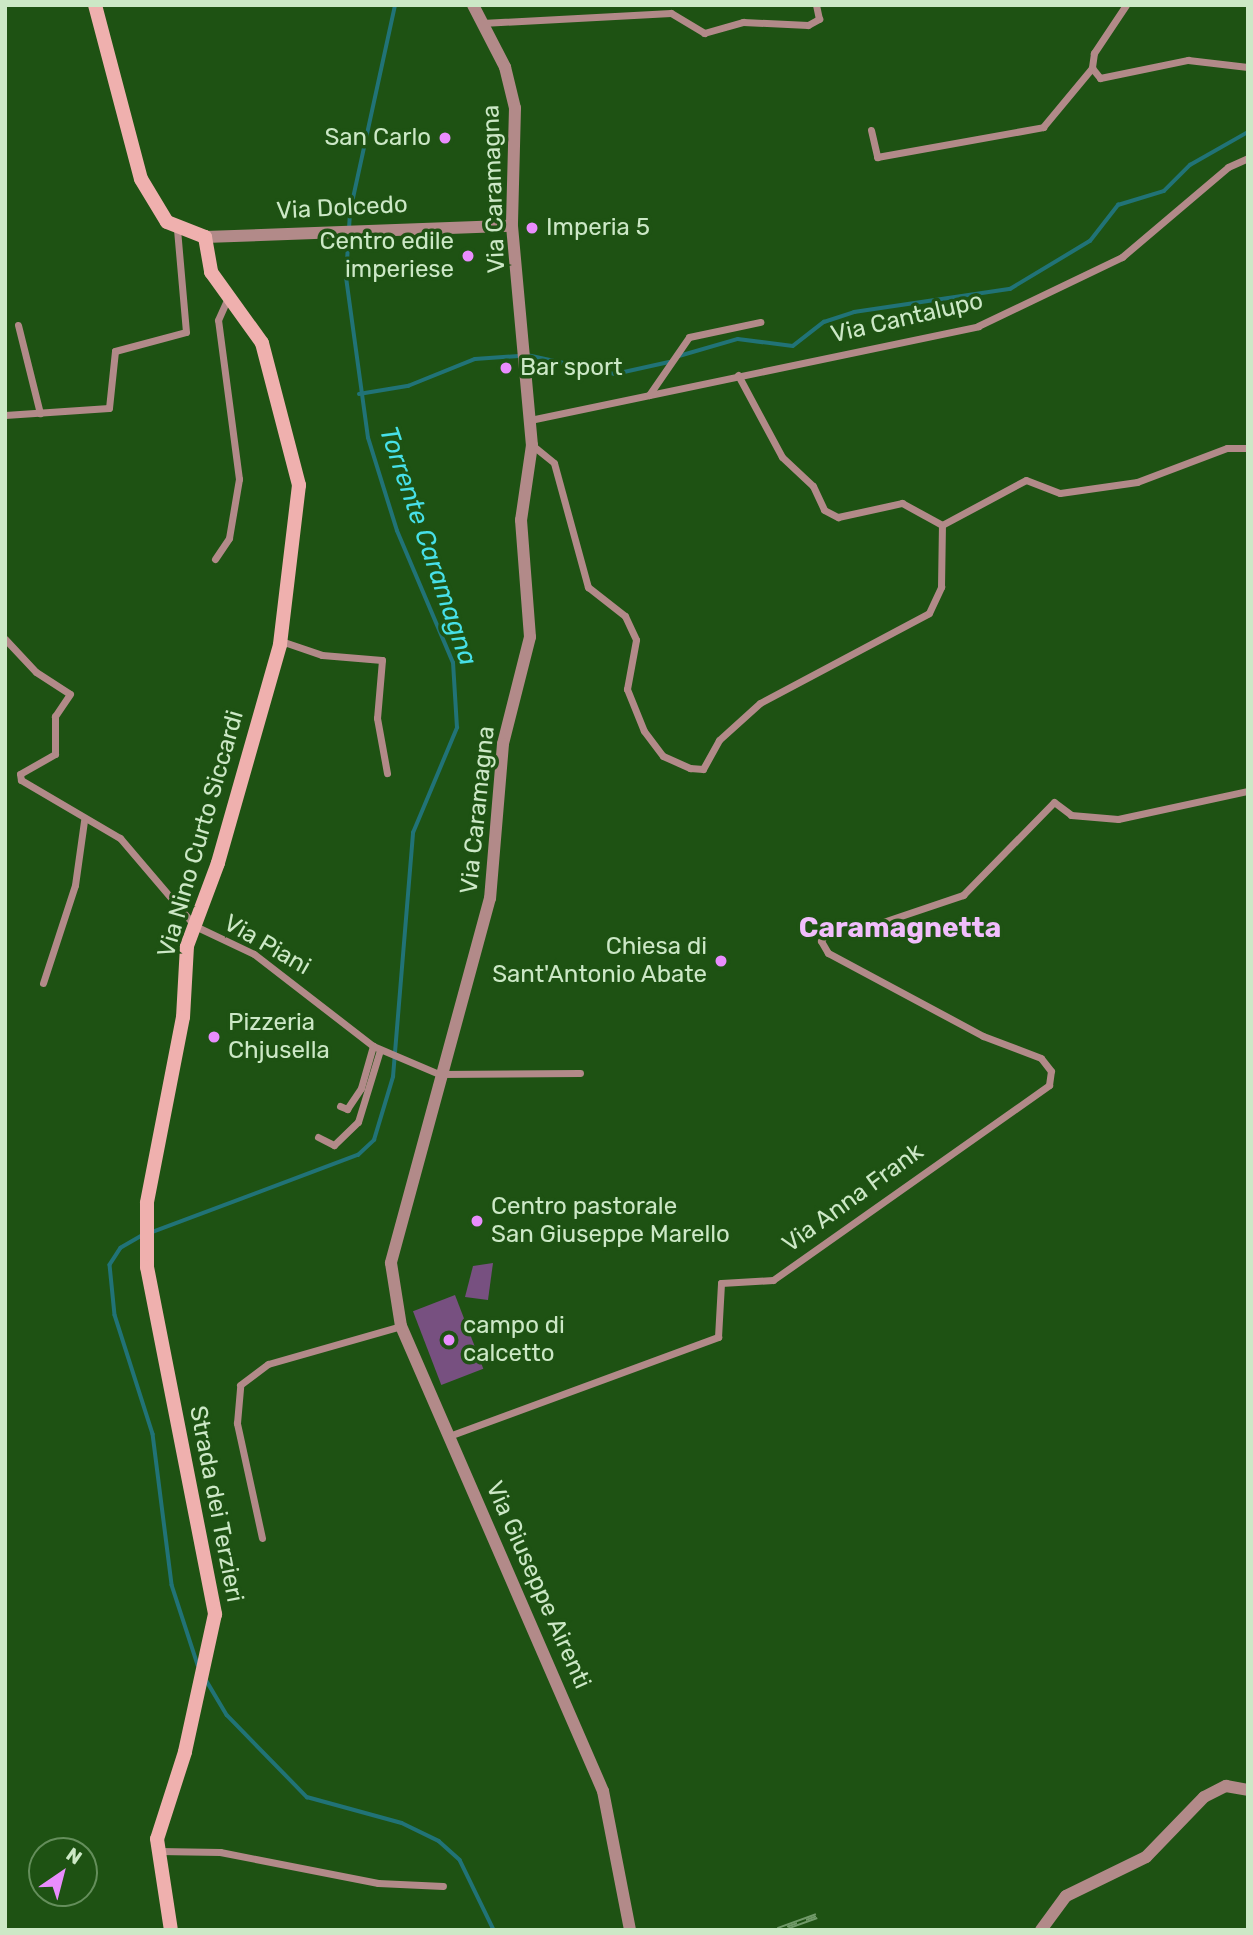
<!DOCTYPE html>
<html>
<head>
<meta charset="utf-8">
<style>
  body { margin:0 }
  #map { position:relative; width:1253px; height:1935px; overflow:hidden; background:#1e5213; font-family:Rubik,sans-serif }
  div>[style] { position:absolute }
  .green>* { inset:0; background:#775080; transform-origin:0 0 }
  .stream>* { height:3.5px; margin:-1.75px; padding:0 1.75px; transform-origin:1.75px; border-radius:1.75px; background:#217377 }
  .minor>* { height:7px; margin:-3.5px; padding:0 3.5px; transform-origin:3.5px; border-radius:3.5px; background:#b28a89 }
  .tertiary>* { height:12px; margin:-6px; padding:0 6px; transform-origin:6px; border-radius:6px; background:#b28a89 }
  .secondary>* { height:14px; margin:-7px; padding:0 7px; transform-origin:7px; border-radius:7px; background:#efb0ae }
  .rail>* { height:6px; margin-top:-3px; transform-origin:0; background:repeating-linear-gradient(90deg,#1e5213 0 10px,#719a69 0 20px); box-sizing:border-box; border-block:2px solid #719a69 }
  .dots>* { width:19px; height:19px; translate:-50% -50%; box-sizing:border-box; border:4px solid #1e5213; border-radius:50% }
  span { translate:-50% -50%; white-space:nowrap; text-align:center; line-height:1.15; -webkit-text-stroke:7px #1e5213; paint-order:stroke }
  .poi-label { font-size:24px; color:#cce8c6 }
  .right { translate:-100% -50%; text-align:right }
  .left { translate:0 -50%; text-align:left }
  .street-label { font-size:24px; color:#cce8c6 }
  .water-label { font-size:26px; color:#47e0e8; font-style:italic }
  .quarter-label { font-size:28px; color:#f1befc; font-weight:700 }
  .frame { position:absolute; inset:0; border:7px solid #cce8c6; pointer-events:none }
  .north { position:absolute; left:28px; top:1837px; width:70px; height:70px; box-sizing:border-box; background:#1e5213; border:2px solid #648e5b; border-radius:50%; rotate:35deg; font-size:19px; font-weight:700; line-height:28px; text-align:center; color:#cce8c6 }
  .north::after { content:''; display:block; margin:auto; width:24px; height:32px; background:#e98dfd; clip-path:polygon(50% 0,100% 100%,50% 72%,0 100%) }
</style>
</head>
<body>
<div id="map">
  <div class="green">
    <div style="clip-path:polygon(493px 1263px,488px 1300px,465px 1297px,473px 1266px)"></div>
    <div style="left:455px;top:1295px;width:79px;height:45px;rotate:69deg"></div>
  </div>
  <div class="stream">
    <div style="left:527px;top:355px;width:90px;rotate:12.2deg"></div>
    <div style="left:615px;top:374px;width:55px;rotate:-12.5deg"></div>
    <div style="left:679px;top:356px;width:61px;rotate:-16.1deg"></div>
    <div style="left:738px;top:339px;width:55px;rotate:7.3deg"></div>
    <div style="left:793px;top:346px;width:39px;rotate:-38deg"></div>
    <div style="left:824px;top:322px;width:32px;rotate:-18deg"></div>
    <div style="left:854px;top:312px;width:158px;rotate:-8.4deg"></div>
    <div style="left:1010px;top:289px;width:93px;rotate:-31deg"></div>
    <div style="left:1090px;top:241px;width:46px;rotate:-52.1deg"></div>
    <div style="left:1118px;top:205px;width:48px;rotate:-16.9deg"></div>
    <div style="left:1164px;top:191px;width:37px;rotate:-45deg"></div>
    <div style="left:1190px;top:165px;width:67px;rotate:-29.6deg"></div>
    <div style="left:359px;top:394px;width:50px;rotate:-9.3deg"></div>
    <div style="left:408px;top:386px;width:72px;rotate:-21.9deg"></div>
    <div style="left:475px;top:359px;width:44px;rotate:-3.9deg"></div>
    <div style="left:150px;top:1233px;width:222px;rotate:-20.6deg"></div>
    <div style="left:358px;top:1155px;width:22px;rotate:-43deg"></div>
    <div style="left:374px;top:1140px;width:66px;rotate:-73.2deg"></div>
    <div style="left:393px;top:1077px;width:245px;rotate:-85.3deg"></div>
    <div style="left:413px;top:833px;width:114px;rotate:-67.3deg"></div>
    <div style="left:457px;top:728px;width:65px;rotate:-93.5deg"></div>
    <div style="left:453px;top:663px;width:143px;rotate:-113deg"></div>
    <div style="left:397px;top:531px;width:97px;rotate:-107.3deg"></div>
    <div style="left:368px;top:438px;width:162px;rotate:-97.8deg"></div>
    <div style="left:346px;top:278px;width:66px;rotate:-86.5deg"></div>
    <div style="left:350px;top:212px;width:212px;rotate:-77.7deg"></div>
    <div style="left:142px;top:1236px;width:24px;rotate:150deg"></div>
    <div style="left:121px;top:1248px;width:20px;rotate:123deg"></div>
    <div style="left:110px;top:1265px;width:50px;rotate:84.3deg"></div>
    <div style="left:115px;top:1315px;width:125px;rotate:72.3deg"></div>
    <div style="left:153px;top:1434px;width:152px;rotate:82.8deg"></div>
    <div style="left:172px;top:1585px;width:84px;rotate:72deg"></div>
    <div style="left:205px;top:1678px;width:43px;rotate:59.3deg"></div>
    <div style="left:227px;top:1715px;width:115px;rotate:45.7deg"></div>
    <div style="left:307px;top:1797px;width:98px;rotate:15.3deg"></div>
    <div style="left:402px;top:1823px;width:41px;rotate:25.9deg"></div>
    <div style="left:439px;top:1841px;width:28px;rotate:42deg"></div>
    <div style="left:460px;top:1860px;width:78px;rotate:64.1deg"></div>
  </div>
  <div class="minor">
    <div style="left:1126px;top:5px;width:58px;rotate:123.7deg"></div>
    <div style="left:1094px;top:53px;width:15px;rotate:98deg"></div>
    <div style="left:1092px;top:68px;width:13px;rotate:51deg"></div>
    <div style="left:1100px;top:78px;width:90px;rotate:-11.6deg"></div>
    <div style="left:1188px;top:60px;width:60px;rotate:6.7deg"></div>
    <div style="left:482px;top:23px;width:189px;rotate:-3deg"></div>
    <div style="left:671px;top:13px;width:39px;rotate:31deg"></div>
    <div style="left:704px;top:33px;width:41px;rotate:-15.8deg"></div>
    <div style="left:743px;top:22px;width:65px;rotate:2.6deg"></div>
    <div style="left:808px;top:25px;width:13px;rotate:-29deg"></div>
    <div style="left:819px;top:19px;width:14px;rotate:-102deg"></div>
    <div style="left:871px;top:130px;width:28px;rotate:77deg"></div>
    <div style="left:877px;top:157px;width:169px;rotate:-10.2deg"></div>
    <div style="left:1043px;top:127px;width:77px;rotate:-50.3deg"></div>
    <div style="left:18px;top:325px;width:91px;rotate:76deg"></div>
    <div style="left:738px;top:375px;width:93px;rotate:61.8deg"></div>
    <div style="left:782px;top:457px;width:42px;rotate:43.1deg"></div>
    <div style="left:813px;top:486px;width:26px;rotate:65deg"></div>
    <div style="left:824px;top:510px;width:16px;rotate:27deg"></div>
    <div style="left:838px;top:517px;width:66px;rotate:-12.3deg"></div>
    <div style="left:902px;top:503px;width:46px;rotate:28.8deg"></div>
    <div style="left:942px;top:525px;width:95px;rotate:-28.2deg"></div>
    <div style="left:1026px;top:480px;width:36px;rotate:21deg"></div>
    <div style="left:1060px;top:493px;width:78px;rotate:-8.1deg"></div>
    <div style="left:1137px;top:482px;width:96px;rotate:-20.7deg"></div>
    <div style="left:1227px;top:448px;width:21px"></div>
    <div style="left:649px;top:395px;width:70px;rotate:-55.4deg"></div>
    <div style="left:689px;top:337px;width:73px;rotate:-11.9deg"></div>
    <div style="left:5px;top:415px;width:104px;rotate:-3.9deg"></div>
    <div style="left:109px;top:408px;width:57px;rotate:-84deg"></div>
    <div style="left:115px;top:351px;width:73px;rotate:-15deg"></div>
    <div style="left:186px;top:332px;width:103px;rotate:-95deg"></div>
    <div style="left:530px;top:420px;width:458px;rotate:-11.8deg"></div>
    <div style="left:978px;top:326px;width:160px;rotate:-25.6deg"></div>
    <div style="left:1122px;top:257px;width:139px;rotate:-40.3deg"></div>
    <div style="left:1228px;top:167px;width:22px;rotate:-24deg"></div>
    <div style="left:532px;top:445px;width:28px;rotate:39deg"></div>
    <div style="left:554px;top:463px;width:129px;rotate:74.7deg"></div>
    <div style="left:588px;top:587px;width:47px;rotate:38.1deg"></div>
    <div style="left:625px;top:616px;width:26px;rotate:65deg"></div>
    <div style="left:636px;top:640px;width:50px;rotate:100.4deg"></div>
    <div style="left:627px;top:689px;width:45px;rotate:68deg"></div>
    <div style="left:644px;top:731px;width:31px;rotate:53deg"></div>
    <div style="left:663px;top:756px;width:30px;rotate:24deg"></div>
    <div style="left:690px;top:768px;width:13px;rotate:4deg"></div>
    <div style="left:703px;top:769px;width:33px;rotate:-61deg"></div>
    <div style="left:719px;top:740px;width:55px;rotate:-42.1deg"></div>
    <div style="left:760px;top:703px;width:191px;rotate:-28deg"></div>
    <div style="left:929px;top:613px;width:29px;rotate:-65deg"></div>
    <div style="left:941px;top:587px;width:62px;rotate:-89.1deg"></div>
    <div style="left:215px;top:559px;width:25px;rotate:-56deg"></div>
    <div style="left:229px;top:538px;width:60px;rotate:-80.4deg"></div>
    <div style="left:239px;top:479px;width:160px;rotate:-97.5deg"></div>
    <div style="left:218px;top:320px;width:24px;rotate:-66deg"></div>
    <div style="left:5px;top:639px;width:45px;rotate:46.8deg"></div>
    <div style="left:36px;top:672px;width:40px;rotate:32.9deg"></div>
    <div style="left:70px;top:694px;width:27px;rotate:124deg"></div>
    <div style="left:55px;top:716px;width:38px;rotate:90deg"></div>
    <div style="left:55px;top:754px;width:40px;rotate:150.3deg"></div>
    <div style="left:20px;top:774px;width:6px;rotate:81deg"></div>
    <div style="left:21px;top:780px;width:115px;rotate:30.4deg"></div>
    <div style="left:120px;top:838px;width:116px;rotate:49.6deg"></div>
    <div style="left:195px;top:926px;width:65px;rotate:25.4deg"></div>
    <div style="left:254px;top:954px;width:150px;rotate:37.7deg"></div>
    <div style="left:373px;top:1046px;width:72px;rotate:23deg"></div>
    <div style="left:439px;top:1074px;width:141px;rotate:-0.4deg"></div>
    <div style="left:281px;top:641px;width:43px;rotate:18.9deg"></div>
    <div style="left:322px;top:655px;width:60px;rotate:4.8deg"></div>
    <div style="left:382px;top:660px;width:58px;rotate:94.9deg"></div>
    <div style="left:377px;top:718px;width:56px;rotate:79.7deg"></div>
    <div style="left:43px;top:983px;width:103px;rotate:-71.9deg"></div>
    <div style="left:75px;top:885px;width:65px;rotate:-82deg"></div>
    <div style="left:340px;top:1106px;width:8px;rotate:23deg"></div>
    <div style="left:347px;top:1109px;width:25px;rotate:-56deg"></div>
    <div style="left:361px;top:1088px;width:44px;rotate:-74.1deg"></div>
    <div style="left:318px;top:1137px;width:18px;rotate:27deg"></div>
    <div style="left:334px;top:1145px;width:33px;rotate:-44deg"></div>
    <div style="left:358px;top:1122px;width:75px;rotate:-73deg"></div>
    <div style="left:449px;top:1436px;width:287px;rotate:-20.2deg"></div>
    <div style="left:718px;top:1337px;width:54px;rotate:-86.8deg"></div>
    <div style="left:721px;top:1283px;width:52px;rotate:-3.3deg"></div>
    <div style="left:773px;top:1280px;width:338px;rotate:-35.2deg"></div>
    <div style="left:1049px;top:1085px;width:14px;rotate:-82deg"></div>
    <div style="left:1051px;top:1071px;width:16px;rotate:-128deg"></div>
    <div style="left:1041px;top:1058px;width:62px;rotate:-159.2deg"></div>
    <div style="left:983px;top:1036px;width:176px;rotate:-151.8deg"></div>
    <div style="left:828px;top:953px;width:14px;rotate:-120deg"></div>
    <div style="left:821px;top:941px;width:16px;rotate:-60deg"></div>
    <div style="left:829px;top:927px;width:51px;rotate:-4.5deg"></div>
    <div style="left:880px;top:923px;width:88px;rotate:-18.6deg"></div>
    <div style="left:963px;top:895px;width:130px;rotate:-45.6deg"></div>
    <div style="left:1054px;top:802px;width:21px;rotate:37deg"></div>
    <div style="left:1071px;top:815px;width:47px;rotate:4.9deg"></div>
    <div style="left:1118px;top:819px;width:133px;rotate:-12.2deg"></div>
    <div style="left:262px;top:1538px;width:118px;rotate:-102.3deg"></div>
    <div style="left:237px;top:1423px;width:38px;rotate:-85deg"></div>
    <div style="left:240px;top:1385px;width:35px;rotate:-37deg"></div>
    <div style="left:268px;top:1364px;width:138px;rotate:-15.9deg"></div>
    <div style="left:159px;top:1851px;width:61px;rotate:0.9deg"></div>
    <div style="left:220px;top:1852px;width:161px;rotate:11.1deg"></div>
    <div style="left:378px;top:1883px;width:65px;rotate:2.6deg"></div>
  </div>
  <div class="tertiary">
    <div style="left:473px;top:5px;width:70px;rotate:62.7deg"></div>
    <div style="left:505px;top:67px;width:42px;rotate:76.3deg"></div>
    <div style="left:515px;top:108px;width:118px;rotate:91.5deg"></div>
    <div style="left:512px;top:226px;width:220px;rotate:84.8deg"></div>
    <div style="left:532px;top:445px;width:76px;rotate:98.3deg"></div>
    <div style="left:521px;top:520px;width:117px;rotate:85.6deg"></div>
    <div style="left:530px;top:637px;width:110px;rotate:104.2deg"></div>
    <div style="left:503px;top:744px;width:155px;rotate:94.8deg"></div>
    <div style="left:490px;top:898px;width:378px;rotate:105.2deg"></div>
    <div style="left:391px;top:1263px;width:64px;rotate:81deg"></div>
    <div style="left:401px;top:1326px;width:507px;rotate:66.52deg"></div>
    <div style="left:603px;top:1791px;width:142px;rotate:79deg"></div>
    <div style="left:205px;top:237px;width:307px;rotate:-2.1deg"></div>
    <div style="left:1041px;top:1930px;width:42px;rotate:-53.7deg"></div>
    <div style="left:1066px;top:1896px;width:89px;rotate:-26deg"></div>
    <div style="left:1146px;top:1857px;width:83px;rotate:-46deg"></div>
    <div style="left:1204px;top:1797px;width:25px;rotate:-27deg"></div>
    <div style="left:1226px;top:1786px;width:22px;rotate:10deg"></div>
  </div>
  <div class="secondary">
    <div style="left:95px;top:5px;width:180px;rotate:75.2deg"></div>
    <div style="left:141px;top:179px;width:50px;rotate:58.8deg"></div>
    <div style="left:167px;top:222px;width:41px;rotate:21.5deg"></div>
    <div style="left:205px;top:237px;width:36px;rotate:80deg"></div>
    <div style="left:211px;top:272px;width:87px;rotate:54.3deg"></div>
    <div style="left:262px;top:343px;width:147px;rotate:75.4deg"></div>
    <div style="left:299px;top:485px;width:161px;rotate:96.8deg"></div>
    <div style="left:280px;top:645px;width:227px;rotate:105.9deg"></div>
    <div style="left:218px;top:863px;width:89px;rotate:110.5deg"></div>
    <div style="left:187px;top:946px;width:71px;rotate:93.2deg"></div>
    <div style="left:183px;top:1017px;width:189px;rotate:101deg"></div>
    <div style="left:147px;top:1203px;width:64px;rotate:90deg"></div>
    <div style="left:147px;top:1267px;width:354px;rotate:78.9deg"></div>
    <div style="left:215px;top:1614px;width:141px;rotate:102.3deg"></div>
    <div style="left:185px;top:1752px;width:91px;rotate:107.8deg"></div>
    <div style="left:157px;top:1839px;width:92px;rotate:81.3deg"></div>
  </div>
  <div class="rail">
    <div style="left:778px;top:1930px;width:41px;rotate:-19.7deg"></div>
  </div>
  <div class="dots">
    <div style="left:445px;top:138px;background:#e98dfd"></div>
    <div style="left:532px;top:228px;background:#e98dfd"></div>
    <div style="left:468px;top:256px;background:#e98dfd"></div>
    <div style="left:506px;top:368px;background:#e98dfd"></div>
    <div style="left:721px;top:961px;background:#e98dfd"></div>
    <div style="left:214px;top:1037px;background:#e98dfd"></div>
    <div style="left:477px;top:1221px;background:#e98dfd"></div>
    <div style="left:449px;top:1340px;background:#e98dfd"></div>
  </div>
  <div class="poi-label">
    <span class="right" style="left:431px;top:138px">San Carlo</span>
    <span class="left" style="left:546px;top:228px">Imperia 5</span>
    <span class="right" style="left:454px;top:256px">Centro edile<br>imperiese</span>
    <span class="left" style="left:520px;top:368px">Bar sport</span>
    <span class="right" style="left:707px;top:961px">Chiesa di<br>Sant'Antonio Abate</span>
    <span class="left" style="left:228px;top:1037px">Pizzeria<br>Chjusella</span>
    <span class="left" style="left:491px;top:1221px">Centro pastorale<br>San Giuseppe Marello</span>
    <span class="left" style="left:463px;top:1340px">campo di<br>calcetto</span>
  </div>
  <div class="street-label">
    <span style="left:494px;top:189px;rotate:-92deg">Via Caramagna</span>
    <span style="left:342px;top:208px;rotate:-3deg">Via Dolcedo</span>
    <span style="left:907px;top:318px;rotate:-13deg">Via Cantalupo</span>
    <span style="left:478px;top:810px;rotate:-84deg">Via Caramagna</span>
    <span style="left:201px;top:834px;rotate:-74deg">Via Nino Curto Siccardi</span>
    <span style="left:267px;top:945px;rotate:30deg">Via Piani</span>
    <span style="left:853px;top:1198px;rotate:-36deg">Via Anna Frank</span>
    <span style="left:216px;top:1504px;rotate:79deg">Strada dei Terzieri</span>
    <span style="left:538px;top:1585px;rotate:66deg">Via Giuseppe Airenti</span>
  </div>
  <div class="water-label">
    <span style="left:428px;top:546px;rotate:71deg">Torrente Caramagna</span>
  </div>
  <div class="quarter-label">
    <span style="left:900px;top:928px">Caramagnetta</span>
  </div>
  <div class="frame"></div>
  <div class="north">N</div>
</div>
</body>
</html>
